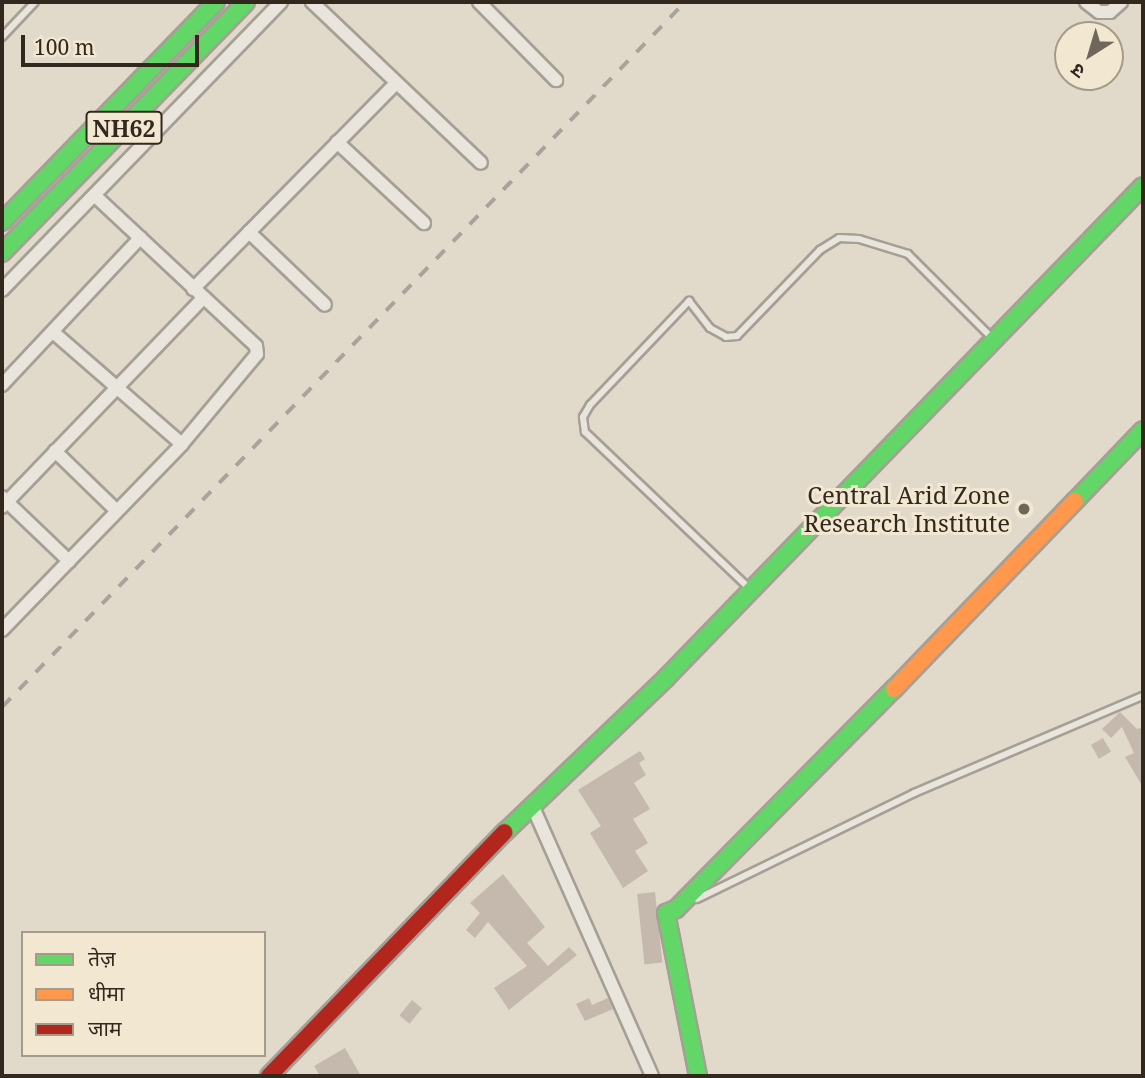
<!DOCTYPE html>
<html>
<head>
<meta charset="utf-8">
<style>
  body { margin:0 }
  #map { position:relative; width:1145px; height:1078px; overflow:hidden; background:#e1dacb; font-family:"Noto Serif","Noto Sans Devanagari",serif }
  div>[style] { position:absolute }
  .building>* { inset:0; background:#c4b9ac; transform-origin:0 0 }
  .roads { filter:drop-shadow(2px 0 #a69f95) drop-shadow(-2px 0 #a69f95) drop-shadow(0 2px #a69f95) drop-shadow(0 -2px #a69f95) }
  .lane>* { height:6px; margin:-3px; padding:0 3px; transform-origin:3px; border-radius:3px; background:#e9e5dc }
  .street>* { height:12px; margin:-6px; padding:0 6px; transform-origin:6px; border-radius:6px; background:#e9e5dc }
  .fast>* { height:16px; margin:-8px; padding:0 8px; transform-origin:8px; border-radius:8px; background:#63d668 }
  .slow>* { height:16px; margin:-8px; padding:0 8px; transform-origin:8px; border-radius:8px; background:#ff974d }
  .jam>* { height:16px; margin:-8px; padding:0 8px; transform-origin:8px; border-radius:8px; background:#b3261e }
  .rail>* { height:3.5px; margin-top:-1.75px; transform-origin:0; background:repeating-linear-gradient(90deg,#a8a49c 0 12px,transparent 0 24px) }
  .dots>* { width:19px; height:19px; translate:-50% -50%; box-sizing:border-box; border:4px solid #f2e8d1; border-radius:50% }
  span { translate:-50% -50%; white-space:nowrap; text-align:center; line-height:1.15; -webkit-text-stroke:6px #f2e8d1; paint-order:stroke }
  .shield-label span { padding:2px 5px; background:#f2e8d1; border:2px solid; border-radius:5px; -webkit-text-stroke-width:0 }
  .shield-label { font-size:23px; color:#33281e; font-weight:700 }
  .poi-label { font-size:24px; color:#33281e }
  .right { translate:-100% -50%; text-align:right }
  .frame { position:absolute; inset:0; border:4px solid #33281e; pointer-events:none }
  .legend { position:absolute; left:21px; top:931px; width:245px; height:126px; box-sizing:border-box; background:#f2e8d1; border:2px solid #a69b89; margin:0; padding:9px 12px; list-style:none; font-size:21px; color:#33281e }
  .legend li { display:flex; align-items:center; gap:14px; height:35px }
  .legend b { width:35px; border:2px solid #a69b89 }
  .north { position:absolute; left:1054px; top:21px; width:70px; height:70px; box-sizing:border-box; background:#f2e8d1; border:2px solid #a69b89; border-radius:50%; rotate:217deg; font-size:19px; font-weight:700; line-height:28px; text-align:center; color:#33281e }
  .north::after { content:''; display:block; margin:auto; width:24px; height:32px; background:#70665b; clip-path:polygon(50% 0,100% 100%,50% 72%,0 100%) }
  .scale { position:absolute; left:21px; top:35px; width:178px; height:32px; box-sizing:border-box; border:4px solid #33281e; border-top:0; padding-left:9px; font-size:21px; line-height:24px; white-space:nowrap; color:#33281e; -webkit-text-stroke:5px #f2e8d1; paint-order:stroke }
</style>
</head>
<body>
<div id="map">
  <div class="building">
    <div style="clip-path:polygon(1120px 712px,1137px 729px,1143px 727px,1143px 787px,1125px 757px,1134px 753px,1122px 727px,1111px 738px,1102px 729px)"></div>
    <div style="left:1103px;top:738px;width:16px;height:14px;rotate:60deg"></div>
    <div style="clip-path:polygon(640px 751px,645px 759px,639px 763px,646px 775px,634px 783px,650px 809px,633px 819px,648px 843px,635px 851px,648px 871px,623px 888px,590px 833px,601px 826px,578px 790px)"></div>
    <div style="clip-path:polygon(503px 874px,545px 927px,527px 943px,548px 966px,569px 947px,577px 955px,509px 1010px,494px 988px,527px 966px,488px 922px,475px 938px,466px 930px,480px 913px,470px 903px)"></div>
    <div style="left:655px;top:892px;width:71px;height:18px;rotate:84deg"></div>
    <div style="clip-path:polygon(589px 998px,592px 1005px,608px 998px,613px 1009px,585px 1021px,576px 1004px)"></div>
    <div style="left:412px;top:1000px;width:13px;height:20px;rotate:39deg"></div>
    <div style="clip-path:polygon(345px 1048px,361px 1076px,320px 1076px,314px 1066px)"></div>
  </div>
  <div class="roads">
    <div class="lane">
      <div style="left:2px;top:37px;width:48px;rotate:-46.7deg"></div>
      <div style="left:750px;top:589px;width:228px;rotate:-136.4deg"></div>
      <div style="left:585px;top:432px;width:15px;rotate:-98deg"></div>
      <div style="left:583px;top:417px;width:14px;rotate:-60deg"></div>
      <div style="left:590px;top:405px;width:144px;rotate:-46.4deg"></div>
      <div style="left:689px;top:301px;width:34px;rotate:52deg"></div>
      <div style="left:710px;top:328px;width:18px;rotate:29deg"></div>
      <div style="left:726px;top:337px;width:11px;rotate:-5deg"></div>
      <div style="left:737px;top:336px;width:120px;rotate:-46deg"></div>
      <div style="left:820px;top:250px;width:22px;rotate:-32deg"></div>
      <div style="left:839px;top:238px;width:20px;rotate:3deg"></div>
      <div style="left:859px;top:239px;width:51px;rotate:17deg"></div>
      <div style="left:908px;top:254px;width:119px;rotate:45deg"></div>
      <div style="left:697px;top:899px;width:242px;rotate:-26deg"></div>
      <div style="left:914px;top:793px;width:249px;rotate:-23deg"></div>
    </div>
    <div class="street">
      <div style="left:312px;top:2px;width:233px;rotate:43.6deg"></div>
      <div style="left:479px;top:2px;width:110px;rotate:45.4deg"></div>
      <div style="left:1086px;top:2px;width:16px;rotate:38deg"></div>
      <div style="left:1099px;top:12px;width:11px"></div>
      <div style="left:1110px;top:12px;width:15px;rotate:-42deg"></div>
      <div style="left:337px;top:142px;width:119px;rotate:43deg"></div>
      <div style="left:249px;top:232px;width:105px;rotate:43.8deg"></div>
      <div style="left:193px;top:289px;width:288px;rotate:-45.4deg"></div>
      <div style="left:2px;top:290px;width:401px;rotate:-45.9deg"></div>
      <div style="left:53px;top:332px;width:171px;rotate:41deg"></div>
      <div style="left:2px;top:385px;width:202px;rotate:-46.8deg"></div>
      <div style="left:55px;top:451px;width:86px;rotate:44.1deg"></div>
      <div style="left:2px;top:497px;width:93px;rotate:43.7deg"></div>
      <div style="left:2px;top:507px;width:290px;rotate:-46.1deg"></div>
      <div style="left:2px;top:630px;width:259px;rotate:-45.9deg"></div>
      <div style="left:182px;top:444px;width:117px;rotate:-50.2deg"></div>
      <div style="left:257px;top:354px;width:8px;rotate:-97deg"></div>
      <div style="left:256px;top:346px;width:220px;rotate:-137deg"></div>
      <div style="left:532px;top:805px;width:296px;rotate:66.1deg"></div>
    </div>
    <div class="fast">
      <div style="left:2px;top:222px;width:307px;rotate:-45.8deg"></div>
      <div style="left:2px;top:253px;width:350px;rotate:-45.8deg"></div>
      <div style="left:1075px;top:501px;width:98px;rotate:-46.2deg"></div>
      <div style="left:505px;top:832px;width:223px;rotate:-43.7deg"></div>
      <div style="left:666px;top:678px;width:685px;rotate:-45.89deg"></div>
      <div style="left:698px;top:1076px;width:166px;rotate:-101.1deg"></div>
      <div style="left:666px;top:913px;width:11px;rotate:-22deg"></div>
      <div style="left:676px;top:909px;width:310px;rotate:-45.3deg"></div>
    </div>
    <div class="slow">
      <div style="left:894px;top:689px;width:261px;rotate:-46.1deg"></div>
    </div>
    <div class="jam">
      <div style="left:269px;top:1076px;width:339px;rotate:-46deg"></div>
    </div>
  </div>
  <div class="rail">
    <div style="left:2px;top:707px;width:982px;rotate:-45.91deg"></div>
  </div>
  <div class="dots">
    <div style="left:1024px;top:509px;background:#70665b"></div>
  </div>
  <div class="shield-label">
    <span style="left:124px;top:128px">NH62</span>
  </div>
  <div class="poi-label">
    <span class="right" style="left:1010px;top:509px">Central Arid Zone<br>Research Institute</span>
  </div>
  <div class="frame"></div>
  <ul class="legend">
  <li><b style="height:9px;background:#63d668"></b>तेज़</li>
  <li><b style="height:9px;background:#ff974d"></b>धीमा</li>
  <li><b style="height:9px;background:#b3261e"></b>जाम</li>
  </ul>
  <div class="north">उ</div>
  <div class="scale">100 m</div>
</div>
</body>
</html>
